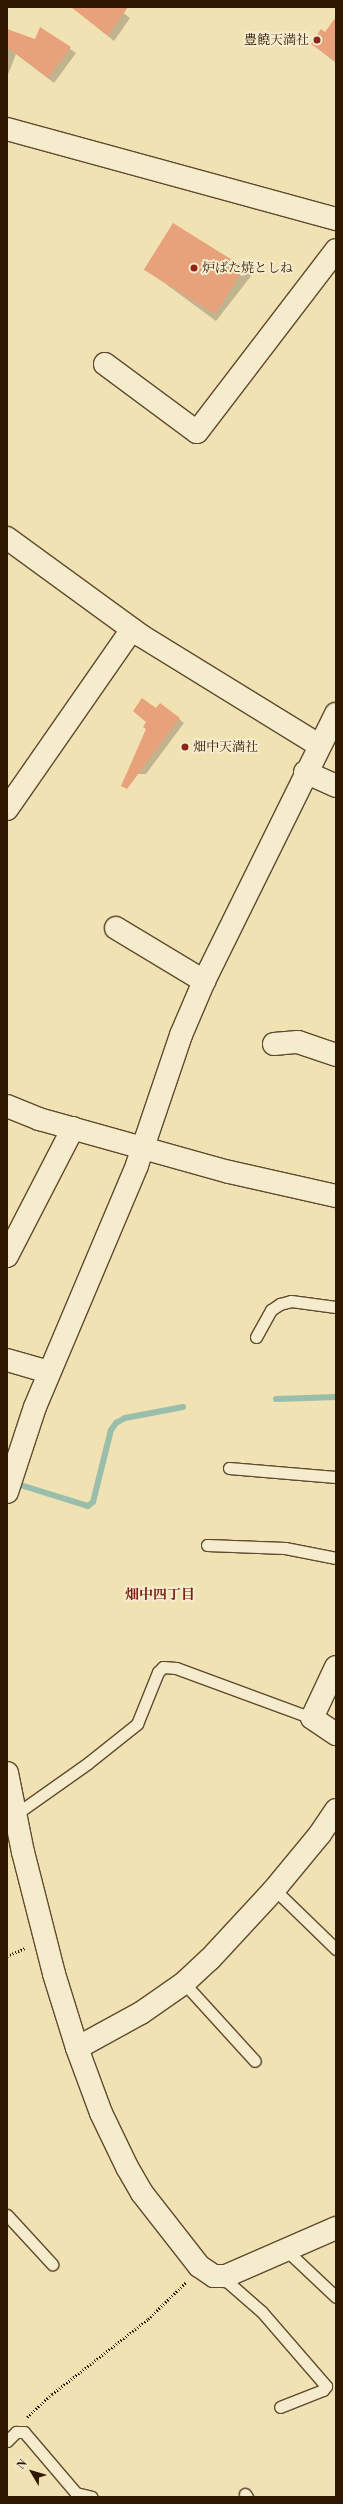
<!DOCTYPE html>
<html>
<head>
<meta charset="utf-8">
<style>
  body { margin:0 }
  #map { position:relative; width:343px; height:2504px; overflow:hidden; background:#f0e2b3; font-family:"Libre Bodoni","Noto Serif JP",serif }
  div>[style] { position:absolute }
  .shadow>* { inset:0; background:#0003 }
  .stream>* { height:6px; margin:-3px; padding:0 3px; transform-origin:3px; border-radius:3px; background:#9abeac }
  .building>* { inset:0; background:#e7a27c; transform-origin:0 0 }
  .path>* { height:2.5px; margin-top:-1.25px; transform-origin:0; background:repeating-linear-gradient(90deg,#301702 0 1px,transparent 0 3px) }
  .roads { filter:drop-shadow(1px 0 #604a2e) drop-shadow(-1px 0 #604a2e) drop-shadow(0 1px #604a2e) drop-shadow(0 -1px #604a2e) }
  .lane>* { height:11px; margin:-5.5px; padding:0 5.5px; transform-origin:5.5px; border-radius:5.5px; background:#f5ecce }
  .street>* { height:22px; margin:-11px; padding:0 11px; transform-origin:11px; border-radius:11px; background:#f5ecce }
  .secondary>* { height:22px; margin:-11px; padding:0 11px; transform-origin:11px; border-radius:11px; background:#f5ecce }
  .dots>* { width:11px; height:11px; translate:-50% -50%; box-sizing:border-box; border:2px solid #f5ecce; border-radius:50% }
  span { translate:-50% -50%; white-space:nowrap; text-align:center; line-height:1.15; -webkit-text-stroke:4px #f5ecce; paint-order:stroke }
  .poi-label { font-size:13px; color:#301702 }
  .right { translate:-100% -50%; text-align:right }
  .left { translate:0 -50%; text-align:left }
  .neighbourhood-label { font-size:14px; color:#7a1f14; font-weight:700 }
  .frame { position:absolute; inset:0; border:8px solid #301702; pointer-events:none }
  .north { position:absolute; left:12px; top:2452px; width:40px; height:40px; -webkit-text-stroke:3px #f5ecce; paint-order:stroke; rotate:308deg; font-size:11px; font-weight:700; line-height:16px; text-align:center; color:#301702 }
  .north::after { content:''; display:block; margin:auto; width:14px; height:18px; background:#301702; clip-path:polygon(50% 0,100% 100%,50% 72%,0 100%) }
</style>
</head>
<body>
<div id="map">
  <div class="shadow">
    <div style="clip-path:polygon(89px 7px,116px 7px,130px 18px,114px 41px,88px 20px)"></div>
    <div style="clip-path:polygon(40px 29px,76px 53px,54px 83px,16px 54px,7px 77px,7px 30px,36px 41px)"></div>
    <div style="clip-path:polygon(336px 40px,336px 63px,312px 44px)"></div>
    <div style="clip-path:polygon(144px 268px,243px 269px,251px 276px,216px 321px)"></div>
    <div style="clip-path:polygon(160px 704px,184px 723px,146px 774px,133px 774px,147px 730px,144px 727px,147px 722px,134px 711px,156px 710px)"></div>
  </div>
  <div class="stream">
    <div style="left:276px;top:1399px;width:60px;rotate:-1.9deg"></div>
    <div style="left:14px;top:1483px;width:77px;rotate:17.3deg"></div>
    <div style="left:88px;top:1506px;width:6px;rotate:-39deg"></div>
    <div style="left:93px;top:1502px;width:74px;rotate:-76deg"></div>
    <div style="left:111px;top:1430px;width:9px;rotate:-54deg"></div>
    <div style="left:116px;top:1423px;width:10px;rotate:-29deg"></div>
    <div style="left:125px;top:1418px;width:59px;rotate:-10.7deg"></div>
  </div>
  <div class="building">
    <div style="clip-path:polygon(71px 7px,128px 7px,108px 36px)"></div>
    <div style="clip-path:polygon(336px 17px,336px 62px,311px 44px,321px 29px,325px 32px)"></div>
    <div style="clip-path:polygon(40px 27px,71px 47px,48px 78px,7px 47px,7px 29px,35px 39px)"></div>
    <div style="left:173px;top:223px;width:84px;height:55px;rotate:32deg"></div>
    <div style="clip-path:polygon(142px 698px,156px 708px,160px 703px,180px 718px,127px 789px,121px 786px,146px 729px,143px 727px,146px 722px,133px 711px)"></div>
  </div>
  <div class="path">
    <div style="left:7px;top:1956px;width:20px;rotate:-24deg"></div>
    <div style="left:27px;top:2417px;width:34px;rotate:-43deg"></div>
    <div style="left:52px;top:2394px;width:122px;rotate:-38deg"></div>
    <div style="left:148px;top:2319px;width:53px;rotate:-44.2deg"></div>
  </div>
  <div class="roads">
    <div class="lane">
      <div style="left:256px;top:1337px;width:31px;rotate:-61deg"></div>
      <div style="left:271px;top:1310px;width:11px;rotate:-34deg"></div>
      <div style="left:280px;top:1304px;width:11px;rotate:-15deg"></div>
      <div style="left:291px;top:1301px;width:45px;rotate:7.6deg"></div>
      <div style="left:229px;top:1468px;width:107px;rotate:4.8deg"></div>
      <div style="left:207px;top:1545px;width:78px;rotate:2.2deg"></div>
      <div style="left:285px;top:1548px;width:52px;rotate:11.1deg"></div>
      <div style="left:16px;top:1814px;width:88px;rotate:-35.3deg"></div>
      <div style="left:88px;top:1763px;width:63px;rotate:-38.5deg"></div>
      <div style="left:137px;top:1724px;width:56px;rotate:-68deg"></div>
      <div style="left:158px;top:1672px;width:7px;rotate:-45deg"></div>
      <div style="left:163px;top:1667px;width:13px;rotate:4deg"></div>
      <div style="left:176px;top:1668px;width:145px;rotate:20.2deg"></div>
      <div style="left:274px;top:1889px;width:86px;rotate:44.1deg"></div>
      <div style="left:184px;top:1983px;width:105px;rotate:47.7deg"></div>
      <div style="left:7px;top:2215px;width:67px;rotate:47.4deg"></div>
      <div style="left:285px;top:2249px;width:70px;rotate:43.3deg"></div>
      <div style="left:222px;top:2277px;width:53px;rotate:41.2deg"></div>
      <div style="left:262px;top:2312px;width:98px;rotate:49.1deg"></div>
      <div style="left:326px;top:2386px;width:5px;rotate:127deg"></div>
      <div style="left:323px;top:2390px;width:46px;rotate:158.4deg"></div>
      <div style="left:7px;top:2441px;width:13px;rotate:-45deg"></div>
      <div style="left:16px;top:2432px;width:8px"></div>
      <div style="left:24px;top:2432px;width:80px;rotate:49.6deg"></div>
      <div style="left:76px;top:2493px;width:16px;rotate:14deg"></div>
      <div style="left:245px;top:2494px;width:4px;rotate:56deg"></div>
    </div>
    <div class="street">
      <div style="left:105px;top:364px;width:114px;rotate:36.5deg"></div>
      <div style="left:197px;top:432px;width:229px;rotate:-52.6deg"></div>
      <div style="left:7px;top:538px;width:165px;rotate:36.1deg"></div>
      <div style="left:140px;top:635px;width:210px;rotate:31.6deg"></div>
      <div style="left:305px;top:772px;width:34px;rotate:24deg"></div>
      <div style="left:7px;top:809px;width:219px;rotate:-55.2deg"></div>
      <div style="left:116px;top:928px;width:103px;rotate:31.1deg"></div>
      <div style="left:274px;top:1044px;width:24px;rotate:-5deg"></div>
      <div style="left:298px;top:1042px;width:40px;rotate:18.9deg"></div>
      <div style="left:7px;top:1106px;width:35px;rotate:22deg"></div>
      <div style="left:39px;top:1119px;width:197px;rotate:15.6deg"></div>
      <div style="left:229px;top:1172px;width:110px;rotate:12.6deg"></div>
      <div style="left:7px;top:1256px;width:144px;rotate:-62.7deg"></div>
      <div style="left:7px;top:1360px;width:44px;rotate:15.9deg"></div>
      <div style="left:7px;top:1492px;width:89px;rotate:-71.8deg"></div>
      <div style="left:35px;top:1407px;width:263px;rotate:-67.1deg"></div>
      <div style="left:137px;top:1165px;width:137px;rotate:-71.3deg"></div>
      <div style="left:181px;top:1035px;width:59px;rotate:-66.9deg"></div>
      <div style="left:204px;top:981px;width:298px;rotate:-63.7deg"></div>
      <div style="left:336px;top:1667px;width:56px;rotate:115.2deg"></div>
      <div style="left:312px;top:1718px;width:29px;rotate:34deg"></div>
      <div style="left:7px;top:1773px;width:81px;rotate:78.6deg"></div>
      <div style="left:23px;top:1852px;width:126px;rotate:75.7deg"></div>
      <div style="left:54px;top:1974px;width:77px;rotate:72.7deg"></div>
      <div style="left:77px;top:2048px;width:69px;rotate:69.7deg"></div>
      <div style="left:101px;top:2113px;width:60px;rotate:64.3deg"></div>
      <div style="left:127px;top:2167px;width:30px;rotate:60deg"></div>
      <div style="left:142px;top:2193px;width:93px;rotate:52deg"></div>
      <div style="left:199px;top:2266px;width:18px;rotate:34deg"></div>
      <div style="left:214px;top:2276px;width:12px"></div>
      <div style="left:226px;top:2276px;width:120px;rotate:-23.6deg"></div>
      <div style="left:77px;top:2048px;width:73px;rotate:-28.7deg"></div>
      <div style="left:141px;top:2013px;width:52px;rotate:-34.9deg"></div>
      <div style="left:184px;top:1983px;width:35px;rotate:-43deg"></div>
      <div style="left:210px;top:1959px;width:93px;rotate:-47.2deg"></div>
      <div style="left:273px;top:1891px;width:74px;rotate:-50.5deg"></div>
      <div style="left:320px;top:1834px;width:29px;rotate:-56deg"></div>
    </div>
    <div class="secondary">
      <div style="left:7px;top:129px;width:341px;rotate:15.3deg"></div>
    </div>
  </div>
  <div class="dots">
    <div style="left:317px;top:40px;background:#8f2418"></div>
    <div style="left:194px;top:268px;background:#8f2418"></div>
    <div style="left:185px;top:747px;background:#8f2418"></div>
  </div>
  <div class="poi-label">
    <span class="right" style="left:309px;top:40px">豊饒天満社</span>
    <span class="left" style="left:202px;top:268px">炉ばた焼としね</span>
    <span class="left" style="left:193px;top:747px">畑中天満社</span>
  </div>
  <div class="neighbourhood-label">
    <span style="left:160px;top:1595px">畑中四丁目</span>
  </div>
  <div class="frame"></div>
  <div class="north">N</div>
</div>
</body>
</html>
